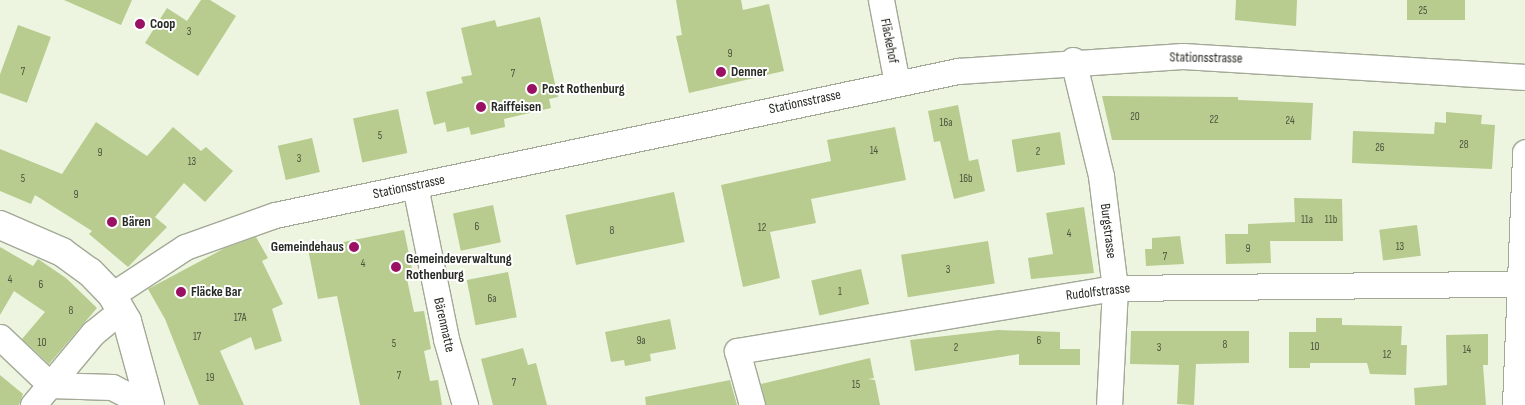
<!DOCTYPE html>
<html>
<head>
<meta charset="utf-8">
<style>
  body { margin:0 }
  #map { position:relative; width:1525px; height:405px; overflow:hidden; background:#edf5e1; font-family:"Sofia Sans Condensed",sans-serif }
  div>[style] { position:absolute }
  .building>* { inset:0; background:#b7cc8e; transform-origin:0 0 }
  .roads { filter:drop-shadow(1px 0 #a2a996) drop-shadow(-1px 0 #a2a996) drop-shadow(0 1px #a2a996) drop-shadow(0 -1px #a2a996) }
  .minor>* { height:25px; margin:-12.5px; padding:0 12.5px; transform-origin:12.5px; border-radius:12.5px; background:#fff }
  .major>* { height:28px; margin:-14px; padding:0 14px; transform-origin:14px; border-radius:14px; background:#fff }
  .dots>* { width:14px; height:14px; translate:-50% -50%; box-sizing:border-box; border:2px solid #fff; border-radius:50% }
  span { translate:-50% -50%; white-space:nowrap; text-align:center; line-height:1.15; -webkit-text-stroke:4px #fff; paint-order:stroke }
  .number-label { font-size:11px; color:#4c533e }
  .number-label span { -webkit-text-stroke-width:0 }
  .poi-label { font-size:14px; color:#282b24; font-weight:700 }
  .left { translate:0 -50%; text-align:left }
  .right { translate:-100% -50%; text-align:right }
  .street-label { font-size:14px; color:#282b24 }
</style>
</head>
<body>
<div id="map">
  <div class="building">
    <div style="clip-path:polygon(64px 0,132px 0,121px 25px)"></div>
    <div style="clip-path:polygon(201px 0,210px 0,236px 16px,198px 76px,145px 43px,167px 8px,187px 21px)"></div>
    <div style="clip-path:polygon(676px 0,741px 0,743px 10px,769px 4px,784px 71px,689px 93px,676px 36px,682px 35px)"></div>
    <div style="clip-path:polygon(1236px 0,1297px 0,1296px 26px,1235px 20px)"></div>
    <div style="left:1407px;top:0;width:58px;height:20px"></div>
    <div style="clip-path:polygon(540px 17px,558px 97px,549px 99px,551px 108px,504px 119px,505px 127px,471px 135px,469px 127px,447px 132px,445px 122px,434px 125px,426px 92px,463px 83px,461px 77px,472px 75px,461px 28px,495px 20px,497px 27px)"></div>
    <div style="left:18px;top:25px;width:35px;height:70px;rotate:20deg"></div>
    <div style="clip-path:polygon(1102px 96px,1238px 97px,1238px 100px,1313px 103px,1311px 140px,1112px 140px)"></div>
    <div style="clip-path:polygon(958px 105px,969px 161px,978px 159px,985px 191px,954px 199px,940px 141px,934px 142px,928px 111px)"></div>
    <div style="left:398px;top:109px;width:45px;height:46px;rotate:78deg"></div>
    <div style="clip-path:polygon(1446px 112px,1482px 115px,1481px 124px,1495px 125px,1492px 169px,1352px 163px,1353px 131px,1434px 134px,1435px 122px,1446px 123px)"></div>
    <div style="clip-path:polygon(96px 122px,147px 156px,173px 127px,201px 151px,206px 147px,233px 171px,205px 202px,184px 183px,155px 217px,167px 227px,128px 267px,89px 234px,92px 231px,35px 195px,31px 204px,0 191px,0 149px,62px 174px)"></div>
    <div style="clip-path:polygon(895px 127px,906px 180px,811px 199px,816px 223px,770px 232px,780px 278px,743px 287px,721px 185px,831px 161px,827px 140px)"></div>
    <div style="left:1060px;top:132px;width:33px;height:49px;rotate:81deg"></div>
    <div style="left:312px;top:138px;width:35px;height:35px;rotate:77deg"></div>
    <div style="left:674px;top:192px;width:51px;height:111px;rotate:78deg"></div>
    <div style="clip-path:polygon(1294px 198px,1342px 199px,1343px 241px,1270px 241px,1271px 263px,1226px 264px,1225px 234px,1248px 234px,1248px 224px,1295px 222px)"></div>
    <div style="left:493px;top:205px;width:38px;height:41px;rotate:78deg"></div>
    <div style="clip-path:polygon(1084px 207px,1094px 273px,1031px 279px,1028px 258px,1053px 254px,1046px 213px)"></div>
    <div style="left:1417px;top:225px;width:31px;height:38px;rotate:83deg"></div>
    <div style="clip-path:polygon(404px 230px,414px 279px,407px 279px,414px 312px,424px 311px,431px 349px,424px 351px,430px 381px,438px 380px,442px 405px,360px 405px,337px 296px,318px 299px,308px 249px)"></div>
    <div style="clip-path:polygon(1180px 236px,1184px 264px,1146px 266px,1145px 249px,1152px 249px,1152px 238px)"></div>
    <div style="clip-path:polygon(256px 237px,268px 258px,262px 261px,283px 304px,272px 309px,282px 341px,255px 350px,251px 337px,220px 351px,244px 405px,199px 405px,165px 319px,148px 289px,225px 248px)"></div>
    <div style="left:988px;top:241px;width:43px;height:88px;rotate:81deg"></div>
    <div style="clip-path:polygon(0 247px,33px 266px,38px 259px,66px 278px,97px 308px,49px 364px,22px 339px,45px 312px,14px 291px,0 315px)"></div>
    <div style="left:861px;top:269px;width:36px;height:51px;rotate:77deg"></div>
    <div style="left:508px;top:272px;width:46px;height:42px;rotate:79deg"></div>
    <div style="clip-path:polygon(1316px 318px,1342px 318px,1342px 325px,1402px 326px,1401px 345px,1407px 345px,1406px 375px,1370px 374px,1367px 363px,1310px 363px,1310px 368px,1289px 368px,1289px 332px,1316px 332px)"></div>
    <div style="clip-path:polygon(670px 319px,676px 349px,650px 354px,651px 361px,625px 366px,624px 360px,611px 362px,605px 332px)"></div>
    <div style="clip-path:polygon(998px 330px,1060px 332px,1060px 349px,1080px 349px,1080px 365px,1019px 365px,1019px 354px,915px 371px,910px 340px)"></div>
    <div style="clip-path:polygon(1131px 331px,1249px 331px,1249px 363px,1196px 364px,1194px 405px,1177px 404px,1179px 365px,1130px 364px)"></div>
    <div style="clip-path:polygon(1488px 334px,1488px 365px,1483px 365px,1486px 405px,1415px 405px,1414px 388px,1447px 385px,1446px 335px)"></div>
    <div style="clip-path:polygon(523px 348px,528px 365px,536px 363px,547px 405px,493px 405px,481px 359px)"></div>
    <div style="clip-path:polygon(870px 358px,874px 378px,868px 379px,875px 380px,880px 405px,766px 405px,761px 384px)"></div>
    <div style="clip-path:polygon(0 375px,23px 394px,19px 405px,0 405px)"></div>
    <div style="clip-path:polygon(730px 380px,737px 405px,646px 405px,645px 397px)"></div>
  </div>
  <div class="roads">
    <div class="minor">
      <div style="left:881px;top:0;width:85px;rotate:79.1deg"></div>
      <div style="left:1073px;top:60px;width:119px;rotate:76.4deg"></div>
      <div style="left:1101px;top:176px;width:113px;rotate:82.9deg"></div>
      <div style="left:1115px;top:288px;width:117px;rotate:92.9deg"></div>
      <div style="left:415px;top:186px;width:156px;rotate:78.5deg"></div>
      <div style="left:446px;top:339px;width:69px;rotate:73.9deg"></div>
      <div style="left:112px;top:295px;width:87px;rotate:-33.3deg"></div>
      <div style="left:185px;top:247px;width:96px;rotate:-19.6deg"></div>
      <div style="left:275px;top:215px;width:698px;rotate:-11.91deg"></div>
      <div style="left:958px;top:71px;width:225px;rotate:-3.8deg"></div>
      <div style="left:1183px;top:56px;width:343px;rotate:3.5deg"></div>
      <div style="left:0;top:337px;width:57px;rotate:43.6deg"></div>
      <div style="left:49px;top:385px;width:63px;rotate:1.8deg"></div>
      <div style="left:112px;top:387px;width:22px;rotate:27deg"></div>
      <div style="left:33px;top:405px;width:94px;rotate:-50.2deg"></div>
      <div style="left:93px;top:333px;width:22px;rotate:-39deg"></div>
      <div style="left:752px;top:405px;width:56px;rotate:-105.5deg"></div>
      <div style="left:737px;top:351px;width:383px;rotate:-9.5deg"></div>
      <div style="left:1115px;top:288px;width:404px;rotate:-0.6deg"></div>
      <div style="left:1515px;top:405px;width:253px;rotate:-87.7deg"></div>
    </div>
    <div class="major">
      <div style="left:0;top:225px;width:68px;rotate:23.5deg"></div>
      <div style="left:62px;top:252px;width:34px;rotate:36deg"></div>
      <div style="left:90px;top:272px;width:32px;rotate:46deg"></div>
      <div style="left:112px;top:295px;width:30px;rotate:60deg"></div>
      <div style="left:127px;top:321px;width:87px;rotate:74.7deg"></div>
    </div>
  </div>
  <div class="dots">
    <div style="left:140px;top:24px;background:#9a1062"></div>
    <div style="left:721px;top:72px;background:#9a1062"></div>
    <div style="left:532px;top:89px;background:#9a1062"></div>
    <div style="left:481px;top:107px;background:#9a1062"></div>
    <div style="left:112px;top:222px;background:#9a1062"></div>
    <div style="left:354px;top:247px;background:#9a1062"></div>
    <div style="left:396px;top:267px;background:#9a1062"></div>
    <div style="left:181px;top:292px;background:#9a1062"></div>
  </div>
  <div class="number-label">
    <span style="left:1423px;top:11px">25</span>
    <span style="left:189px;top:32px">3</span>
    <span style="left:730px;top:54px">9</span>
    <span style="left:23px;top:72px">7</span>
    <span style="left:513px;top:74px">7</span>
    <span style="left:1135px;top:117px">20</span>
    <span style="left:1214px;top:120px">22</span>
    <span style="left:1290px;top:121px">24</span>
    <span style="left:946px;top:123px">16a</span>
    <span style="left:380px;top:136px">5</span>
    <span style="left:1464px;top:145px">28</span>
    <span style="left:1380px;top:148px">26</span>
    <span style="left:874px;top:151px">14</span>
    <span style="left:1038px;top:152px">2</span>
    <span style="left:100px;top:153px">9</span>
    <span style="left:299px;top:159px">3</span>
    <span style="left:192px;top:162px">13</span>
    <span style="left:23px;top:179px">5</span>
    <span style="left:966px;top:179px">16b</span>
    <span style="left:76px;top:195px">9</span>
    <span style="left:1307px;top:220px">11a</span>
    <span style="left:1331px;top:220px">11b</span>
    <span style="left:477px;top:227px">6</span>
    <span style="left:762px;top:228px">12</span>
    <span style="left:612px;top:231px">8</span>
    <span style="left:1069px;top:234px">4</span>
    <span style="left:1400px;top:247px">13</span>
    <span style="left:1248px;top:249px">9</span>
    <span style="left:1165px;top:257px">7</span>
    <span style="left:363px;top:264px">4</span>
    <span style="left:948px;top:270px">3</span>
    <span style="left:10px;top:280px">4</span>
    <span style="left:41px;top:285px">6</span>
    <span style="left:840px;top:292px">1</span>
    <span style="left:492px;top:299px">6a</span>
    <span style="left:71px;top:311px">8</span>
    <span style="left:240px;top:318px">17A</span>
    <span style="left:197px;top:337px">17</span>
    <span style="left:641px;top:341px">9a</span>
    <span style="left:1039px;top:341px">6</span>
    <span style="left:42px;top:343px">10</span>
    <span style="left:394px;top:344px">5</span>
    <span style="left:1225px;top:345px">8</span>
    <span style="left:1315px;top:347px">10</span>
    <span style="left:956px;top:348px">2</span>
    <span style="left:1159px;top:348px">3</span>
    <span style="left:1467px;top:350px">14</span>
    <span style="left:1387px;top:355px">12</span>
    <span style="left:399px;top:376px">7</span>
    <span style="left:210px;top:378px">19</span>
    <span style="left:514px;top:383px">7</span>
    <span style="left:856px;top:385px">15</span>
  </div>
  <div class="poi-label">
    <span class="left" style="left:150px;top:24px">Coop</span>
    <span class="left" style="left:731px;top:72px">Denner</span>
    <span class="left" style="left:542px;top:89px">Post Rothenburg</span>
    <span class="left" style="left:491px;top:107px">Raiffeisen</span>
    <span class="left" style="left:122px;top:222px">Bären</span>
    <span class="right" style="left:344px;top:247px">Gemeindehaus</span>
    <span class="left" style="left:406px;top:267px">Gemeindeverwaltung<br>Rothenburg</span>
    <span class="left" style="left:191px;top:292px">Fläcke Bar</span>
  </div>
  <div class="street-label">
    <span style="left:889px;top:41px;rotate:79deg">Fläckehof</span>
    <span style="left:1206px;top:58px;rotate:1deg">Stationsstrasse</span>
    <span style="left:805px;top:102px;rotate:-12deg">Stationsstrasse</span>
    <span style="left:409px;top:187px;rotate:-12deg">Stationsstrasse</span>
    <span style="left:1108px;top:231px;rotate:83deg">Burgstrasse</span>
    <span style="left:1098px;top:292px;rotate:-7deg">Rudolfstrasse</span>
    <span style="left:444px;top:325px;rotate:77deg">Bärenmatte</span>
  </div>
</div>
</body>
</html>
